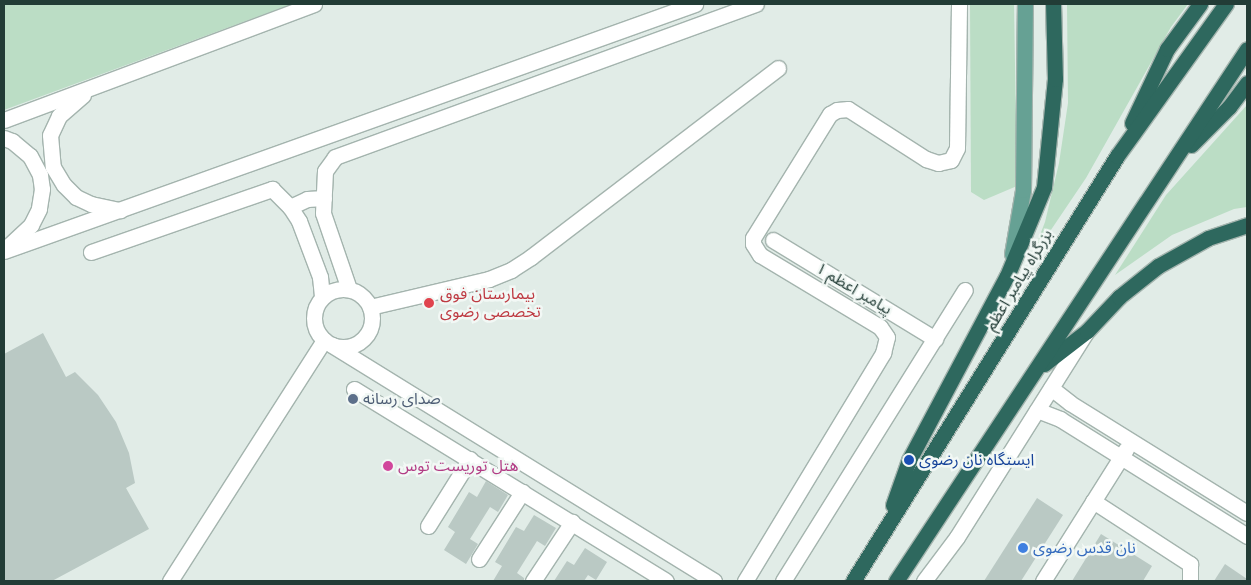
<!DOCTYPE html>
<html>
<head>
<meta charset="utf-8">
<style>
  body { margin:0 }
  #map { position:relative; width:1251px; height:585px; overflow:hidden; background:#e1ece7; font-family:Montserrat,"Noto Sans Arabic",sans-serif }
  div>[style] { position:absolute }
  .green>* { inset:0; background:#bbddc5 }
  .building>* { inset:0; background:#bac9c4 }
  .roads { filter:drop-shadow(1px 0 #a4b4ae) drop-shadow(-1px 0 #a4b4ae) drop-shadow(0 1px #a4b4ae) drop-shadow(0 -1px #a4b4ae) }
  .minor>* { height:15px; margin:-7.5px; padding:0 7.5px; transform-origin:7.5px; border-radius:7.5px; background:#fff }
  .minor>.ring { margin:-7.5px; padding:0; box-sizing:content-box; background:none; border:15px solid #fff; border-radius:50% }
  .major>* { height:15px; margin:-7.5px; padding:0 7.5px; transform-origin:7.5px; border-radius:7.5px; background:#66a194 }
  .highway>* { height:15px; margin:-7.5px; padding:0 7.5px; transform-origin:7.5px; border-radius:7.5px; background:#2e685e }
  .dots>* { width:14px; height:14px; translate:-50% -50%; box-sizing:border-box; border:2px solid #f2f8f5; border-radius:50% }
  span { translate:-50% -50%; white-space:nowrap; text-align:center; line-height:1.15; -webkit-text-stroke:5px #f2f8f5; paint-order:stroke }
  .street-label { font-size:16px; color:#223c36 }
  .health-label { font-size:16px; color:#be3a42 }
  .left { translate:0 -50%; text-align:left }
  .service-label { font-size:16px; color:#4e5e75 }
  .transit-label { font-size:16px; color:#164399 }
  .hotel-label { font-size:16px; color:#b23c85 }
  .shop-label { font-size:16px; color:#366cbe }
  .frame { position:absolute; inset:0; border:5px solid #223c36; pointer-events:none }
</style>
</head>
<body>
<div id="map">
  <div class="green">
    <div style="clip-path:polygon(4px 4px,292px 4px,4px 110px)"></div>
    <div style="clip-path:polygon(970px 4px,1014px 4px,1017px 186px,984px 200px,971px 192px)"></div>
    <div style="clip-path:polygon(1067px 4px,1188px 4px,1171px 27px,1086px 178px,1030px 261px,1045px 222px,1059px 163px,1068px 103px)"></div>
    <div style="clip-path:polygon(1247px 105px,1247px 207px,1234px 209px,1172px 235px,1115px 275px,1166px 195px)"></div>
  </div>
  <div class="building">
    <div style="clip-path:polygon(43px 333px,66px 377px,75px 372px,98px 395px,116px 422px,129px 453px,135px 483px,126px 488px,149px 529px,52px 581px,4px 581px,4px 354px)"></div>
    <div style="clip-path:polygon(486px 481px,508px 495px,498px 512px,490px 507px,470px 539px,478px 544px,466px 564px,444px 550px,455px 532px,448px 527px,469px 492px,477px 497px)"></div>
    <div style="clip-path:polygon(1037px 498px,1063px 515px,1021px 581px,984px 581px)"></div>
    <div style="clip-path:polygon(534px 515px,556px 528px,545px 546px,537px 541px,517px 573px,524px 578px,524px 581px,493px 581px,502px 566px,495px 562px,516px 527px,524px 531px)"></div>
    <div style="clip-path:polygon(1101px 534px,1152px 566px,1143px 581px,1072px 581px)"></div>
    <div style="clip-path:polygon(585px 548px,607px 562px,596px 580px,588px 575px,584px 581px,554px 581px,567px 561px,574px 565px)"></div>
    <div style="clip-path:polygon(1225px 564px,1247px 579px,1247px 581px,1214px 581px)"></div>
  </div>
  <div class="roads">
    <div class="minor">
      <div style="left:83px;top:95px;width:32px;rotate:139deg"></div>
      <div style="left:59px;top:116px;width:21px;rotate:115deg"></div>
      <div style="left:50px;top:135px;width:32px;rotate:85deg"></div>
      <div style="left:53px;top:167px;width:21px;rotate:59deg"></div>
      <div style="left:64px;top:185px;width:17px;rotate:45deg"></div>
      <div style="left:76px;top:197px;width:17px;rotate:25deg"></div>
      <div style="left:91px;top:204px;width:30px;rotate:12deg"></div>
      <div style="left:4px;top:120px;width:331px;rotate:-20.5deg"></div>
      <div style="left:4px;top:138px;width:9px;rotate:21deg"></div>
      <div style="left:12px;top:141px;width:23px;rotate:40deg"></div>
      <div style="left:30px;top:156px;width:21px;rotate:62deg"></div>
      <div style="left:40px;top:175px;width:14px;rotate:82deg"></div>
      <div style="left:42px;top:189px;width:20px;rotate:99deg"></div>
      <div style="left:39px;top:209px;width:18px;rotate:117deg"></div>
      <div style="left:31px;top:225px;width:33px;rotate:137deg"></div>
      <div style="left:290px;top:207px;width:19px;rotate:-25deg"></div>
      <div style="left:307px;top:199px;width:17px;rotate:-3deg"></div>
      <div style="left:773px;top:240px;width:190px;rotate:31.4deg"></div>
      <div style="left:4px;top:251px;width:734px;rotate:-19.67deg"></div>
      <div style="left:91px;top:252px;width:192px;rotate:-19.2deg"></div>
      <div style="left:272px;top:189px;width:25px;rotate:45deg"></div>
      <div style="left:290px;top:207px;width:17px;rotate:57deg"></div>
      <div style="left:299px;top:221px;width:60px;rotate:69.4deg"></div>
      <div style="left:320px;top:277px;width:20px;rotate:84deg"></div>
      <div class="ring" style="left:314px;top:289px;width:43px;height:43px"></div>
      <div style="left:349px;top:289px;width:80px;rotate:-108.9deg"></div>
      <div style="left:323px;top:213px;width:42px;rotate:-87.3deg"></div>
      <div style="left:325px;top:171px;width:17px;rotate:-54deg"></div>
      <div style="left:335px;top:157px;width:448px;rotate:-20deg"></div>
      <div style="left:370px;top:307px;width:122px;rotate:-13.2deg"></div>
      <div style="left:489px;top:279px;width:24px;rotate:-22deg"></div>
      <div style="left:511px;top:270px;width:24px;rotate:-33deg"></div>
      <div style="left:531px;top:257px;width:311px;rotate:-37.4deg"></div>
      <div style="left:332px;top:345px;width:449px;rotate:31.7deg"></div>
      <div style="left:1051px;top:388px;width:24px;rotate:38deg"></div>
      <div style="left:1070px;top:403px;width:208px;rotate:31.9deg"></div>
      <div style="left:354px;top:389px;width:366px;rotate:31.6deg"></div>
      <div style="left:1037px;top:410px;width:25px;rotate:21deg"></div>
      <div style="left:1060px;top:419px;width:221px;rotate:32deg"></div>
      <div style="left:1093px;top:501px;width:116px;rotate:33deg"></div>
      <div style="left:1190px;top:564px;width:17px;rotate:90deg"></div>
      <div style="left:428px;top:526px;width:79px;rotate:-57.9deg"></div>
      <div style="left:479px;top:559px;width:80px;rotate:-57.3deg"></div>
      <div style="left:170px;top:581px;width:286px;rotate:-57.4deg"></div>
      <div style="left:533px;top:581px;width:71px;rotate:-56.5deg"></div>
      <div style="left:745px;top:581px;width:267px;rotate:-58.8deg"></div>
      <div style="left:883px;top:353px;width:16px;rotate:-76deg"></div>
      <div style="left:887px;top:337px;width:12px;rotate:-125deg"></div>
      <div style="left:880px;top:327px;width:140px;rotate:-149deg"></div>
      <div style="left:760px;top:255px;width:13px;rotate:-122deg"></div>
      <div style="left:753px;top:244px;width:6px;rotate:-90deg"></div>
      <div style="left:753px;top:238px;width:146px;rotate:-58.2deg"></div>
      <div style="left:830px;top:114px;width:8px;rotate:-30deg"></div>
      <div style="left:837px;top:110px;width:11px;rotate:-5deg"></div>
      <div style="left:848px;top:109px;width:93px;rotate:32.7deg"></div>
      <div style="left:926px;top:159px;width:13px;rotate:18deg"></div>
      <div style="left:938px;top:163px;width:13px;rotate:-13deg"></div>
      <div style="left:951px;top:160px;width:13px;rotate:-63deg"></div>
      <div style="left:957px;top:148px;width:144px;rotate:-89.2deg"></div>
      <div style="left:783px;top:581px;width:343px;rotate:-58deg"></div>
      <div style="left:924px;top:581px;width:55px;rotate:-53.1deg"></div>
      <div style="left:957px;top:537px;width:242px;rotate:-57.8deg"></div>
      <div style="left:1043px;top:581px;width:156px;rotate:-57.8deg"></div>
    </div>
    <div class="major">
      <div style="left:1012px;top:254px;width:65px;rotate:-80.2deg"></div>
      <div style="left:1023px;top:190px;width:186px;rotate:-89.4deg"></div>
    </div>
    <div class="highway">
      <div style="left:1132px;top:123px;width:82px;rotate:-64.7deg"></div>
      <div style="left:1167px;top:49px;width:56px;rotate:-53.7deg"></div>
      <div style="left:1191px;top:145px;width:54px;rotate:-45deg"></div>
      <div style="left:1229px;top:107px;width:30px;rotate:-53deg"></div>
      <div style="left:1044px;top:364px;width:54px;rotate:-37.5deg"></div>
      <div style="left:1087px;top:331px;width:47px;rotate:-46.7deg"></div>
      <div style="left:1119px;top:297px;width:50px;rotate:-38.5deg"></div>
      <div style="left:1158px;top:266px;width:57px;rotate:-29.2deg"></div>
      <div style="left:1208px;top:238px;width:41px;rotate:-18.4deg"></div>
      <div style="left:893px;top:505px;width:48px;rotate:-70.4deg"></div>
      <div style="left:909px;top:460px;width:208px;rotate:-62deg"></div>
      <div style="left:1007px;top:276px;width:96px;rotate:-67.4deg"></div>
      <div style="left:1044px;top:187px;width:109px;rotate:-84.2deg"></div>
      <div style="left:1055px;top:79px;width:75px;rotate:-91.5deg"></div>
      <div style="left:853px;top:581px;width:500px;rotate:-58.15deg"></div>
      <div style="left:1117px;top:156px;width:187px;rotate:-54.4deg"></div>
      <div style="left:896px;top:581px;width:637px;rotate:-56.58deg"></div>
    </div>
  </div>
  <div class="dots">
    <div style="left:429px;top:303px;background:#e0444e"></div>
    <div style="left:353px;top:399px;background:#5c6f8a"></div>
    <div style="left:909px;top:460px;background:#1a4fb4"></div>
    <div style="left:388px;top:466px;background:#d1479c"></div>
    <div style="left:1023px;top:548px;background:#3f7fe0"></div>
  </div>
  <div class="street-label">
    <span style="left:1019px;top:280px;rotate:-59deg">بزرگراه پیامبر اعظم</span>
    <span style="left:854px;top:289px;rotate:31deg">پیامبر اعظم ۱</span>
  </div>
  <div class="health-label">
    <span class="left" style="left:440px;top:303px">بیمارستان فوق<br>تخصصی رضوی</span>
  </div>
  <div class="service-label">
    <span class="left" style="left:363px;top:399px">صدای رسانه</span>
  </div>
  <div class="transit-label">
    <span class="left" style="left:919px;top:460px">ایستگاه نان رضوی</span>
  </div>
  <div class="hotel-label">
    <span class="left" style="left:398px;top:466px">هتل توریست توس</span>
  </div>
  <div class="shop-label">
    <span class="left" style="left:1033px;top:548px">نان قدس رضوی</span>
  </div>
  <div class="frame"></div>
</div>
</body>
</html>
